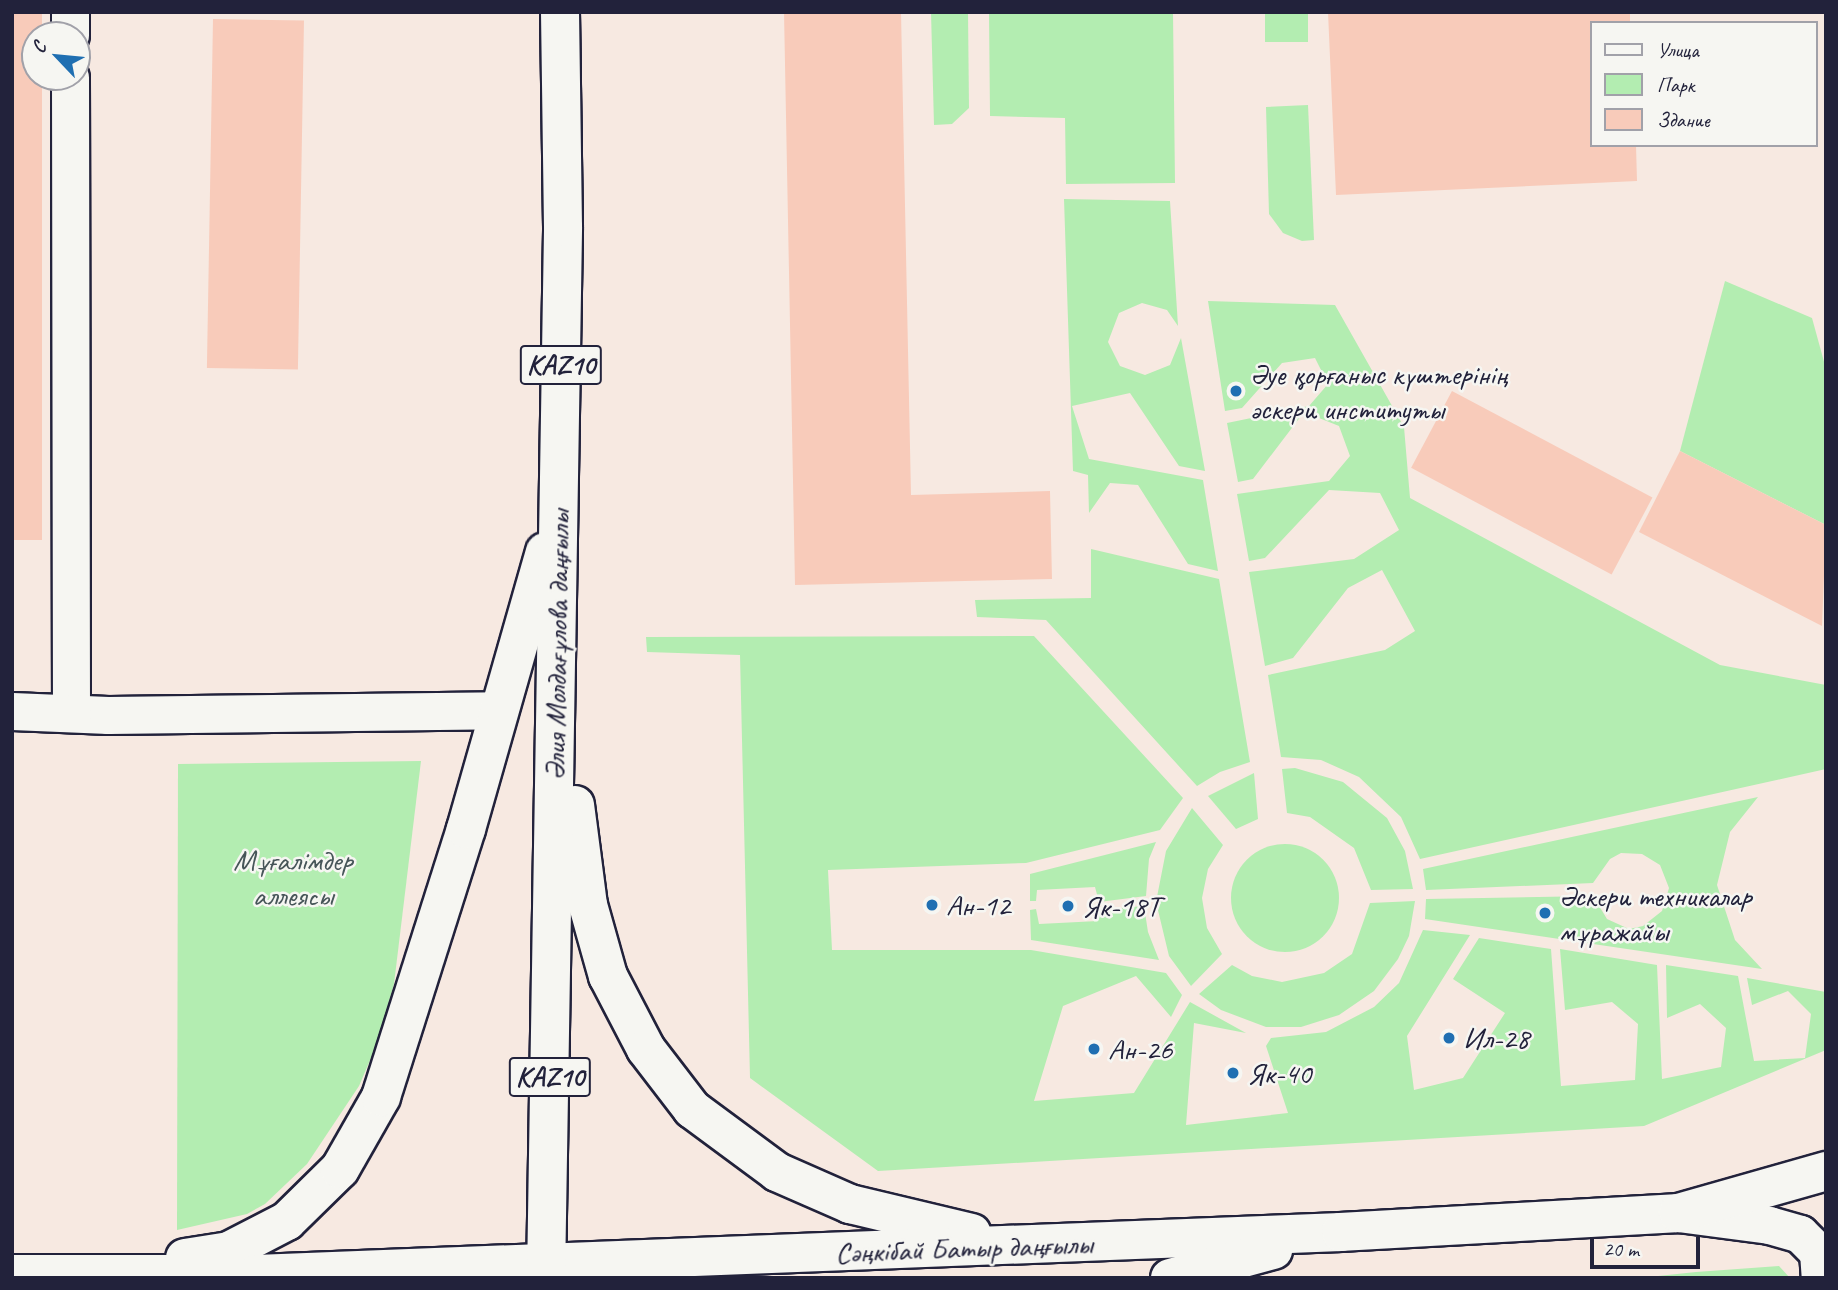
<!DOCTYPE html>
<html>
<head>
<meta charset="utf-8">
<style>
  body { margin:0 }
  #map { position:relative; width:1838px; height:1290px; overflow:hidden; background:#f7e9e1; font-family:Caveat,sans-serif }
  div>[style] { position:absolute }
  .green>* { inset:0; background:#b3edb1; transform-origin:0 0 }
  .round { border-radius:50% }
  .building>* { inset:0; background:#f8cbba; transform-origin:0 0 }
  .roads { filter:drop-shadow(2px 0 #22223b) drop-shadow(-2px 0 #22223b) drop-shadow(0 2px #22223b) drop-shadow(0 -2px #22223b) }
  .minor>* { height:37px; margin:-18.5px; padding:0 18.5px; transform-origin:18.5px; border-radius:18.5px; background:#f6f6f2 }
  .major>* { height:38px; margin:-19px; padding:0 19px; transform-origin:19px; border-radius:19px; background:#f6f6f2 }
  .dots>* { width:19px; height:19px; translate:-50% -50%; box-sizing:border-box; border:4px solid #f6f6f2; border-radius:50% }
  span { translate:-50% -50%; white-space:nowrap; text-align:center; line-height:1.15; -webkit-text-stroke:5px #f6f6f2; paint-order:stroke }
  .shield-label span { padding:2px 5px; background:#f6f6f2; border:2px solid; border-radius:5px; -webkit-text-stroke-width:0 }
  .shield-label { font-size:28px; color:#22223b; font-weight:700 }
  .poi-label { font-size:30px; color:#22223b }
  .left { translate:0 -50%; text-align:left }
  .street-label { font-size:30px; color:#22223b }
  .park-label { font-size:30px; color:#465558 }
  .frame { position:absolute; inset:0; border:14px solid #22223b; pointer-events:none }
  .legend { position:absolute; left:1590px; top:21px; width:228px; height:126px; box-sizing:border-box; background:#f6f6f2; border:2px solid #a1a1a9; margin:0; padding:9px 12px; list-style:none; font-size:21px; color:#22223b }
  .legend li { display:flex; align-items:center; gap:14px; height:35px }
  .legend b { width:35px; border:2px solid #a1a1a9 }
  .north { position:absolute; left:21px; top:21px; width:70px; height:70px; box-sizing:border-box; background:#f6f6f2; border:2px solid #a1a1a9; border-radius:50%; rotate:296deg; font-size:19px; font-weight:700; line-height:28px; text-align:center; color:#22223b }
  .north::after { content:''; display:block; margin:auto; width:24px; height:32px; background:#1f6fb2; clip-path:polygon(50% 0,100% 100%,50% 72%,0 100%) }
  .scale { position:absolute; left:1590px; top:1237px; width:110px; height:32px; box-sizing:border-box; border:4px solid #22223b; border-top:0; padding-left:9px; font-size:21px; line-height:24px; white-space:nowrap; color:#22223b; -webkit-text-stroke:5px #f6f6f2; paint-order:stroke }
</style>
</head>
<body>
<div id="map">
  <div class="green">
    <div style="clip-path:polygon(931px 12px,968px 12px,969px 108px,952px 124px,934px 125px)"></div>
    <div style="clip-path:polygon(989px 12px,1173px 12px,1175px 183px,1066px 184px,1065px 118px,990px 116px)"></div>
    <div style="left:1265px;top:12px;width:43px;height:30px"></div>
    <div style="clip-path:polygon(1308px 105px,1314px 240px,1302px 241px,1283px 233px,1269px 214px,1266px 107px)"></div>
    <div style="clip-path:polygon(1064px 199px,1170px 201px,1178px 326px,1167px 310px,1142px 303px,1119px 313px,1108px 342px,1120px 366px,1145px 375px,1170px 365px,1181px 338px,1205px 471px,1179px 466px,1130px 393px,1072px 406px,1089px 459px,1203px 480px,1218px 571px,1188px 564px,1138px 485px,1110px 483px,1089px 513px,1088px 475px,1073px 471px)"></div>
    <div style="clip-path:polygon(1725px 281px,1812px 318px,1826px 369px,1826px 525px,1680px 451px)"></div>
    <div style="clip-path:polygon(1208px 301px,1335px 305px,1404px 427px,1410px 498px,1720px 665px,1826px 685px,1826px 769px,1420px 859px,1401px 817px,1359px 777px,1321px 760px,1281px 757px,1268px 675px,1385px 650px,1415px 631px,1382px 570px,1348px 588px,1293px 658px,1265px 666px,1249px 572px,1354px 559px,1399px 530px,1380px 493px,1329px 490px,1265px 558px,1249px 561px,1237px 494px,1329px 481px,1350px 456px,1339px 426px,1304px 412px,1253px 479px,1238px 482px,1227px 423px,1309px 406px,1328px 384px,1315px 358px,1282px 363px,1242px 408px,1225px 411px)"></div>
    <div style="clip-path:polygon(1091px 549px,1219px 579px,1250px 762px,1220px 772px,1197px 786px,1046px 620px,977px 617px,975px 600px,1091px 598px)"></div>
    <div style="clip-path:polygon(1034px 636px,1183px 798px,1160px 830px,1026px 863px,828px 870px,832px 950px,1031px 950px,1166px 973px,1182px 995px,1171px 1017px,1136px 976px,1063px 1006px,1034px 1101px,1134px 1093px,1190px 1002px,1246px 1033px,1194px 1023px,1186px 1125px,1288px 1113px,1266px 1046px,1271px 1038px,1326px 1032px,1374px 1007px,1399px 983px,1423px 930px,1470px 935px,1407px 1036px,1414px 1090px,1463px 1078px,1505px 1013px,1453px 979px,1479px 938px,1551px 949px,1561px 1086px,1635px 1080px,1638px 1024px,1612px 1002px,1565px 1010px,1560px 949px,1657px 965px,1662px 1079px,1721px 1067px,1726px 1028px,1700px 1004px,1667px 1018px,1666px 965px,1738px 976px,1754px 1061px,1805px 1058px,1811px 1014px,1788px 991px,1752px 1005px,1747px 978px,1826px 992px,1826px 1050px,1644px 1126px,878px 1171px,750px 1078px,740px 655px,647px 652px,646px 637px)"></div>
    <div style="clip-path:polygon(421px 761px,394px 984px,377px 1044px,359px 1086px,307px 1164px,265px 1204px,247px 1214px,177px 1230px,178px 764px)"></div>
    <div style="clip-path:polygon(1295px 768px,1343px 782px,1387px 818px,1405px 851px,1413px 889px,1371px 890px,1354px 848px,1310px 817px,1287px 813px,1282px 769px)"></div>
    <div style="clip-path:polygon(1254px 773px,1258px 819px,1236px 829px,1208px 796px)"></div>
    <div style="clip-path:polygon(1758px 797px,1730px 832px,1717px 885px,1735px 940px,1762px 969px,1425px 919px,1426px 899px,1593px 896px,1607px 919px,1629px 929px,1643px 926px,1662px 911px,1669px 888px,1660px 865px,1642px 854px,1621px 853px,1610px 859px,1593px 883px,1426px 890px,1423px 869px)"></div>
    <div style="clip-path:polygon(1192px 808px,1223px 845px,1208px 869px,1202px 898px,1207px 928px,1222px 954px,1191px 986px,1169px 956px,1156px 902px,1166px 851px)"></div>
    <div style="clip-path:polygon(1156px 842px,1149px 859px,1146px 896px,1099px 902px,1095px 887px,1037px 890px,1036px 901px,1030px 901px,1030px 874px)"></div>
    <div class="round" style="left:1231px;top:844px;width:108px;height:108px"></div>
    <div style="clip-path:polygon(1415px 901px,1409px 936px,1398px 959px,1374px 991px,1339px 1015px,1301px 1027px,1266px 1027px,1221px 1010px,1199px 994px,1232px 965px,1252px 976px,1282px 982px,1324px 973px,1352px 954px,1370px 903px)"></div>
    <div style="clip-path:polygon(1144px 906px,1148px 932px,1159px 960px,1031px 940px,1030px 910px,1036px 909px,1039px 924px,1098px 921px,1098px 910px)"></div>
    <div style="clip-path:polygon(1779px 1266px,1790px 1278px,1639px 1278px,1696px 1272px)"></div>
  </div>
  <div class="building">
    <div style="clip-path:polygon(12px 12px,42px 12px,42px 35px,35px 35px,35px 77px,42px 77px,42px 540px,12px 540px)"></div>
    <div style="clip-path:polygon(784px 12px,901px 12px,911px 495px,1050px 491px,1052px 579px,795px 585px)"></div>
    <div style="clip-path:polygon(1328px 12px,1630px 12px,1630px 23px,1591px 23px,1591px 145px,1636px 145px,1637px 181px,1336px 195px)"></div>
    <div style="left:213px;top:19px;width:91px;height:349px;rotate:1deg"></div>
    <div style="left:1452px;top:391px;width:227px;height:87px;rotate:28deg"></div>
    <div style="clip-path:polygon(1680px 451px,1826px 525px,1822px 626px,1639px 532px)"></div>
  </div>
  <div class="roads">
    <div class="minor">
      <div style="left:70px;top:12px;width:23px;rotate:90deg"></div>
      <div style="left:70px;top:77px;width:636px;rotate:89.91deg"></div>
      <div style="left:12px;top:711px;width:96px;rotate:2.4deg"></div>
      <div style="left:108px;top:715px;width:391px;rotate:-0.7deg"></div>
      <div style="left:1678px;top:1213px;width:92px;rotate:7.5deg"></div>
      <div style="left:1769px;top:1225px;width:32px;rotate:16deg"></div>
      <div style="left:1800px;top:1234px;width:25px;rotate:45deg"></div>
      <div style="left:1818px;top:1252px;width:26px;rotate:86deg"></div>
    </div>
    <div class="major">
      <div style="left:575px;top:805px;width:101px;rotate:82.6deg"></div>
      <div style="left:588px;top:905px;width:74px;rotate:74.3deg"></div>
      <div style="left:608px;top:976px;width:82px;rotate:62.5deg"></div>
      <div style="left:646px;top:1049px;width:76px;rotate:52.5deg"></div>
      <div style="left:692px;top:1109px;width:106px;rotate:36.5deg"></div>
      <div style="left:777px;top:1172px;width:80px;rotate:23.7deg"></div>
      <div style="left:850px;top:1204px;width:125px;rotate:13.4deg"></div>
      <div style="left:185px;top:1258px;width:45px;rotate:-9deg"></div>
      <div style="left:229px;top:1251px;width:65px;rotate:-27.3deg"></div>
      <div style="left:287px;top:1221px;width:74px;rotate:-44.5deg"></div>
      <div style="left:340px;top:1169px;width:83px;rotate:-60.3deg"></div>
      <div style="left:381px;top:1097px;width:281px;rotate:-72.4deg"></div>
      <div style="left:466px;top:829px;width:288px;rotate:-74.1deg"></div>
      <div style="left:12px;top:1274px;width:244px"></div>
      <div style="left:256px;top:1274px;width:1086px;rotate:-2.22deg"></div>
      <div style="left:1341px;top:1232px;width:338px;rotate:-3.2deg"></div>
      <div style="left:1678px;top:1213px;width:154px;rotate:-15.8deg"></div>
      <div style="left:546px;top:1278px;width:1051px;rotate:-89.07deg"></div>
      <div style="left:563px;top:227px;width:215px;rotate:-90.8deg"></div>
      <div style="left:1170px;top:1278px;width:107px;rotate:-15.2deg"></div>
    </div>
  </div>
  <div class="dots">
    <div style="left:1236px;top:391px;background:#1f6fb2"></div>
    <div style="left:932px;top:905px;background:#1f6fb2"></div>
    <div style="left:1068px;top:906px;background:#1f6fb2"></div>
    <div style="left:1545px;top:913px;background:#1f6fb2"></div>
    <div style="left:1449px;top:1038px;background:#1f6fb2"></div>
    <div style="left:1094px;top:1049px;background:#1f6fb2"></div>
    <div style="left:1233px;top:1073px;background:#1f6fb2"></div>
  </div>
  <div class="shield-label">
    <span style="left:561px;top:365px">KAZ10</span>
    <span style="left:550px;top:1077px">KAZ10</span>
  </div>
  <div class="poi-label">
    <span class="left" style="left:1250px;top:391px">Әуе қорғаныс күштерінің<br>әскери институты</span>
    <span class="left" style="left:1559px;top:913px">Әскери техникалар<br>мұражайы</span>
    <span class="left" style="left:946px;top:905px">Ан-12</span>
    <span class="left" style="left:1082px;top:906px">Як-18Т</span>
    <span class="left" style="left:1463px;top:1038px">Ил-28</span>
    <span class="left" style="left:1108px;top:1049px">Ан-26</span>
    <span class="left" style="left:1247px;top:1073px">Як-40</span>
  </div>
  <div class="street-label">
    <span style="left:557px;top:645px;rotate:-89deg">Әлия Молдағұлова даңғылы</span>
    <span style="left:964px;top:1248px;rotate:-2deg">Сәңкібай Батыр даңғылы</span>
  </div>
  <div class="park-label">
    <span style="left:293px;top:877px">Мұғалімдер<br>аллеясы</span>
  </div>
  <div class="frame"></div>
  <ul class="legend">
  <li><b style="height:9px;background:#f6f6f2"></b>Улица</li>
  <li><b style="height:19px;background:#b3edb1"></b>Парк</li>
  <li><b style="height:19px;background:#f8cbba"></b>Здание</li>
  </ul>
  <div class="north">С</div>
  <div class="scale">20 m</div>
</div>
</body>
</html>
